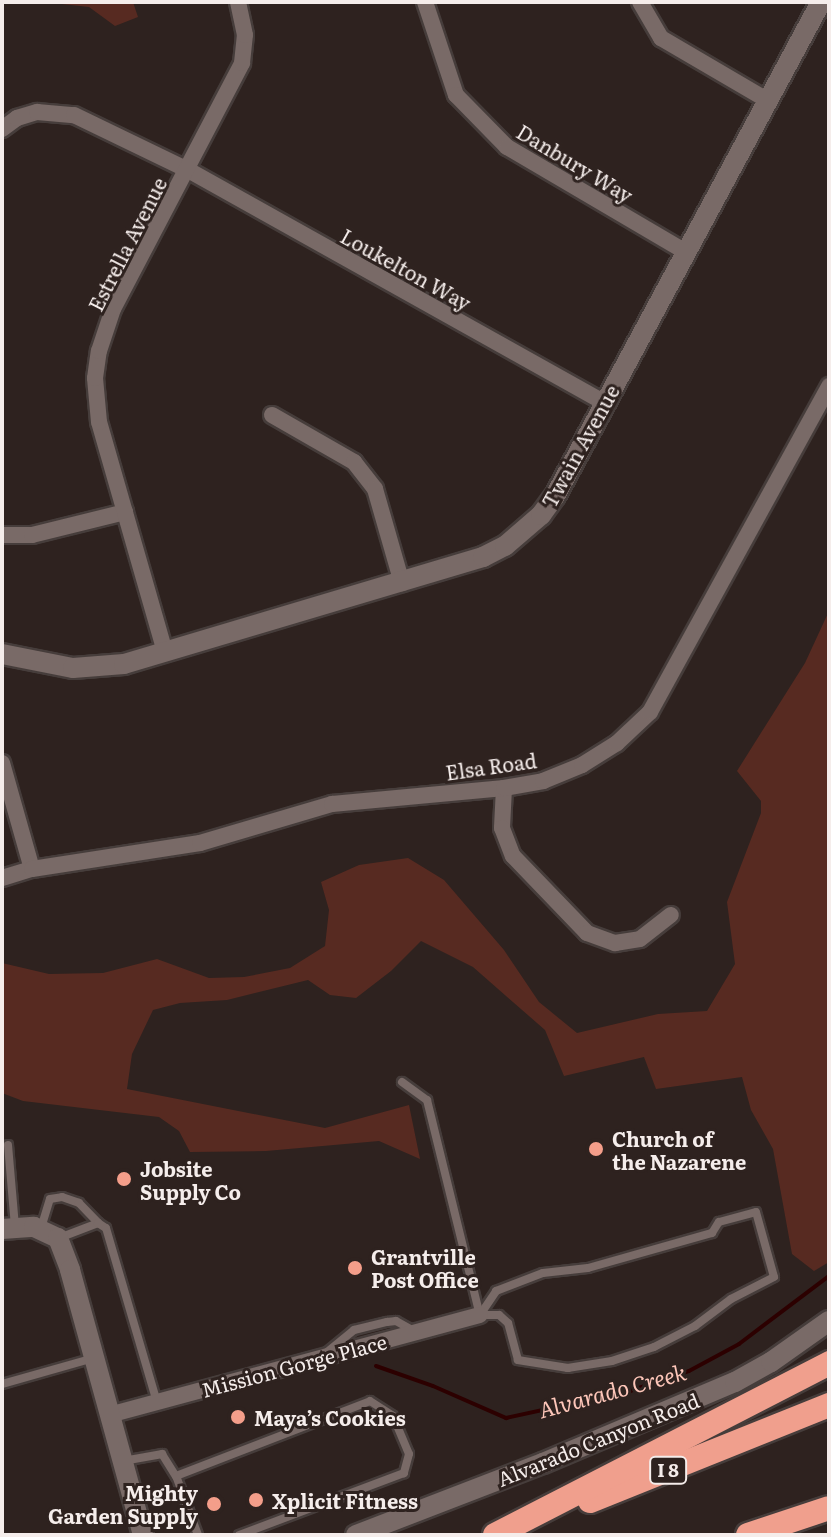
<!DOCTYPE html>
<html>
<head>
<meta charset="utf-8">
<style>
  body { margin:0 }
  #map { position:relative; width:831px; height:1537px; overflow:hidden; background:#2e221f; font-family:Literata,serif }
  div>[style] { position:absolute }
  .green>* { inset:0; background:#572a21 }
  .stream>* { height:4px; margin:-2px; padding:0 2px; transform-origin:2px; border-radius:2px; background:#2c0000 }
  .roads { filter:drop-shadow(2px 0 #463d3b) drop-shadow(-2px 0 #463d3b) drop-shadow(0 2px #463d3b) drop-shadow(0 -2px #463d3b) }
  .service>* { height:8px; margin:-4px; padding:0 4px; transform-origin:4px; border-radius:4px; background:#796a67 }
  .minor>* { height:16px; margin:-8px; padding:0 8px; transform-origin:8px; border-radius:8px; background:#796a67 }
  .tertiary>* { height:20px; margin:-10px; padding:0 10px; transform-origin:10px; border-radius:10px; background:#796a67 }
  .motorway>* { height:24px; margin:-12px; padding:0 12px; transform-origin:12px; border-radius:12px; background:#f09f8d }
  .dots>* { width:22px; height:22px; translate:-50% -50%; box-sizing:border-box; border:4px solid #2e221f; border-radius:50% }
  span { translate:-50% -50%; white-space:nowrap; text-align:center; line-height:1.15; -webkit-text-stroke:6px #2e221f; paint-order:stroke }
  .shield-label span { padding:2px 6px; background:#2e221f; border:2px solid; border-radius:6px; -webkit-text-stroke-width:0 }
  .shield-label { font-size:18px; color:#f5edeb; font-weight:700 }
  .street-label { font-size:20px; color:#f5edeb }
  .poi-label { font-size:20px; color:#f5edeb; font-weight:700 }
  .left { translate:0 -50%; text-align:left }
  .right { translate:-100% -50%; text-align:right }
  .water-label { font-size:22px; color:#fdc6b9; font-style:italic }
  .frame { position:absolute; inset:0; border:4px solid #f5edeb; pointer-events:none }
</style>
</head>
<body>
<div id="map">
  <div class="green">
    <div style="clip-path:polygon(44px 2px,133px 2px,138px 17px,115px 26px,89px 7px)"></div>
    <div style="clip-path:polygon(829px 611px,829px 1262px,814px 1271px,792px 1254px,773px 1149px,751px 1110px,742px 1077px,656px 1089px,644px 1057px,564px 1076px,545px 1030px,473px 967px,421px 941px,391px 971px,356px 998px,330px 995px,308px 980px,227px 1000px,180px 1003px,153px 1010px,132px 1054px,127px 1089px,325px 1128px,409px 1105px,420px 1159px,379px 1141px,266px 1151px,190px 1152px,179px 1131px,159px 1117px,23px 1101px,2px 1093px,2px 963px,49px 974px,103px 973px,157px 959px,209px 978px,244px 977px,290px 968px,325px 946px,329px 910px,321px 882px,359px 865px,408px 858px,444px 880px,504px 950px,539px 1002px,577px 1033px,658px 1014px,707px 1011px,735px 964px,727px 902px,761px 813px,761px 801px,737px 771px,805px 663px)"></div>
  </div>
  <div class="stream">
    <div style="left:376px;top:1366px;width:60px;rotate:19.3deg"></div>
    <div style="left:433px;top:1386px;width:80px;rotate:23.7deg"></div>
    <div style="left:506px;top:1418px;width:127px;rotate:-12.3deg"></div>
    <div style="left:630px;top:1391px;width:62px;rotate:-18.7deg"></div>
    <div style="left:689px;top:1371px;width:57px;rotate:-28.4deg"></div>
    <div style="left:739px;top:1344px;width:113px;rotate:-37.1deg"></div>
  </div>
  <div class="roads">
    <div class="service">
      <div style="left:402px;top:1082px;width:31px;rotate:36deg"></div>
      <div style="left:427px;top:1100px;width:221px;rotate:76.2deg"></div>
      <div style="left:8px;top:1145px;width:82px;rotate:85.1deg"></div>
      <div style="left:756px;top:1212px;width:67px;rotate:74.5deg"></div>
      <div style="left:774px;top:1277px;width:48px;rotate:152.9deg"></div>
      <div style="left:731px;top:1299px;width:45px;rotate:143.1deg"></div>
      <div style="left:695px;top:1326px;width:46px;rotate:152.9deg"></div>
      <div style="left:654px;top:1347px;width:44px;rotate:161.6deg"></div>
      <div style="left:612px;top:1361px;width:45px;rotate:171deg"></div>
      <div style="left:568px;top:1368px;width:51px;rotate:-170.9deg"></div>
      <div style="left:518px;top:1360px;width:38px;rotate:-105deg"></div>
      <div style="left:508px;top:1323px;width:12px;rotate:-138deg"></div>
      <div style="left:499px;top:1315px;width:19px;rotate:180deg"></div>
      <div style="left:480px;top:1315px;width:29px;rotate:-56deg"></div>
      <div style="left:496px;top:1291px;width:50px;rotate:-21deg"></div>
      <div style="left:543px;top:1273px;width:45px;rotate:-6.3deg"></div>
      <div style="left:588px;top:1268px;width:129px;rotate:-15.8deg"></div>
      <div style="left:712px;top:1233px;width:13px;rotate:-58deg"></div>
      <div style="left:719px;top:1222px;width:38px;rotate:-15deg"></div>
      <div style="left:41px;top:1228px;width:30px;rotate:-73deg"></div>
      <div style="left:50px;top:1199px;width:12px;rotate:-9deg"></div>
      <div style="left:62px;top:1197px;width:18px;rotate:19deg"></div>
      <div style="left:79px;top:1203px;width:28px;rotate:46deg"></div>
      <div style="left:59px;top:1238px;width:42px;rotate:-21deg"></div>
      <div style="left:98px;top:1223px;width:9px;rotate:32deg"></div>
      <div style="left:106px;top:1228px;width:181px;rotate:73.7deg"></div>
      <div style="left:327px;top:1352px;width:35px;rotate:-39deg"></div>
      <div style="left:354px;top:1330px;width:34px;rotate:-14deg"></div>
      <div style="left:387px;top:1322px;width:9px;rotate:-6deg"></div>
      <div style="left:396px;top:1321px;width:21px;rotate:29deg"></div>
      <div style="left:2px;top:1384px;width:96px;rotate:-15.8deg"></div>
      <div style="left:123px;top:1461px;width:40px;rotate:-10deg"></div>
      <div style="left:162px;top:1454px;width:26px;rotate:58deg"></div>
      <div style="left:198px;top:1535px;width:63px;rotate:-110.4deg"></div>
      <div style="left:176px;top:1476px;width:208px;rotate:-21.1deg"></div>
      <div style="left:370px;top:1401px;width:27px;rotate:33deg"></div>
      <div style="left:393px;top:1416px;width:41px;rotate:67.2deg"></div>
      <div style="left:409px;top:1454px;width:20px;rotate:105deg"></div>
      <div style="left:404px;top:1473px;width:176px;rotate:159.4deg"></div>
    </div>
    <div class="minor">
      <div style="left:425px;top:2px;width:98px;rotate:71.6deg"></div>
      <div style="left:456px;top:95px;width:73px;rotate:45.6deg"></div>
      <div style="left:507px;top:147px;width:208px;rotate:30.4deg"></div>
      <div style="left:640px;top:2px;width:42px;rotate:59.7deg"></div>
      <div style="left:661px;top:38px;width:123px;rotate:30.3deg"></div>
      <div style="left:2px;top:129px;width:19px;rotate:-36deg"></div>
      <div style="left:17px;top:118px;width:21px;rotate:-17deg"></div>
      <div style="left:37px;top:112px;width:37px;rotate:5deg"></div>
      <div style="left:74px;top:115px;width:127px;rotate:25.8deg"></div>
      <div style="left:188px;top:170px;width:478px;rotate:29.2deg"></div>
      <div style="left:272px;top:415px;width:95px;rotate:29.8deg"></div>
      <div style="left:354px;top:462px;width:34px;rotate:52deg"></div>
      <div style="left:375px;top:489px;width:98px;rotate:74deg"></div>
      <div style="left:2px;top:535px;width:30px"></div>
      <div style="left:32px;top:535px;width:96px;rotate:-13.9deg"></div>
      <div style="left:165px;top:652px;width:239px;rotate:-106deg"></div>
      <div style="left:99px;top:422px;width:44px;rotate:-95.2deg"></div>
      <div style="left:95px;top:378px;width:27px;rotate:-82deg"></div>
      <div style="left:99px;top:351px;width:44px;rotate:-71.6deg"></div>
      <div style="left:113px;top:309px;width:278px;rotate:-62.3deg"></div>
      <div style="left:242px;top:63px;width:28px;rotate:-84deg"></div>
      <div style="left:245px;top:35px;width:34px;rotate:-102deg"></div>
      <div style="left:2px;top:763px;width:110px;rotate:74.2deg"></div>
      <div style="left:504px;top:788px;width:40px;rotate:92.9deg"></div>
      <div style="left:502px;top:828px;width:30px;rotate:69deg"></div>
      <div style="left:513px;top:856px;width:107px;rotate:46.1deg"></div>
      <div style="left:587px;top:933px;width:30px;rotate:20deg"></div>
      <div style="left:615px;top:943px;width:25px;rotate:-9deg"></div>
      <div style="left:640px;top:939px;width:39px;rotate:-38deg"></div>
      <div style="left:2px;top:878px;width:31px;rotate:-17deg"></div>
      <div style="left:32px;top:869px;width:170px;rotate:-8.8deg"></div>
      <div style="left:200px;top:843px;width:138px;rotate:-16.5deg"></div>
      <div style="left:332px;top:804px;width:173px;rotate:-5.3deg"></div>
      <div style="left:504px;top:788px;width:40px;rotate:-10deg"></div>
      <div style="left:543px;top:781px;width:42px;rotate:-22.3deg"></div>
      <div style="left:582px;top:765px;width:41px;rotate:-32.2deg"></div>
      <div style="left:617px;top:743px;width:45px;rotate:-43.2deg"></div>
      <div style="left:650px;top:712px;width:372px;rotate:-61.2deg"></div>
      <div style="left:109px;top:1415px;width:384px;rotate:-15.1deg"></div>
    </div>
    <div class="tertiary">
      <div style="left:2px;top:654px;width:72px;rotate:11.2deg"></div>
      <div style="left:73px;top:668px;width:51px;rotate:-4.5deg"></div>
      <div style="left:124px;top:664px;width:375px;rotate:-16.6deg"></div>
      <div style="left:483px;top:557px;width:25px;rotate:-27deg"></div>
      <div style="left:505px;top:546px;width:48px;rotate:-40.7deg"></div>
      <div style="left:541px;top:515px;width:24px;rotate:-54deg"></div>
      <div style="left:555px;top:496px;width:561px;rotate:-61.7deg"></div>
      <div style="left:2px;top:1229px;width:32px;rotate:-4deg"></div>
      <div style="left:34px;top:1227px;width:26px;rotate:25deg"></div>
      <div style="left:58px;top:1238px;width:34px;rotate:69deg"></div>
      <div style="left:70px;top:1270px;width:275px;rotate:74.6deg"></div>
      <div style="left:356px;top:1535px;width:200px;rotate:-21.1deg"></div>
      <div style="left:543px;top:1463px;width:208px;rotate:-22.9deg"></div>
      <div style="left:735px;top:1382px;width:41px;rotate:-29.1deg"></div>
      <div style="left:771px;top:1362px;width:71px;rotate:-35.3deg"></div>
    </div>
    <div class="motorway">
      <div style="left:590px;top:1501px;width:258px;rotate:-21.9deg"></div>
      <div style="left:495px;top:1535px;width:376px;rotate:-27.2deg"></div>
      <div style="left:748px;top:1535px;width:85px;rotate:-18.4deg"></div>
    </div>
  </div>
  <div class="dots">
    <div style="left:596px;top:1149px;background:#f49e8a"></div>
    <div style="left:124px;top:1179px;background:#f49e8a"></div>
    <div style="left:355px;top:1268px;background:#f49e8a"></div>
    <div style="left:238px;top:1417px;background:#f49e8a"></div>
    <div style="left:256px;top:1500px;background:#f49e8a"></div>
    <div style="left:214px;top:1504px;background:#f49e8a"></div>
  </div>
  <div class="shield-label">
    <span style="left:668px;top:1470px">I 8</span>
  </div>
  <div class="street-label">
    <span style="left:575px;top:163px;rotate:31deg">Danbury Way</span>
    <span style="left:127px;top:244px;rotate:-63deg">Estrella Avenue</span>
    <span style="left:406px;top:269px;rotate:29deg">Loukelton Way</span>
    <span style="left:580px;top:446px;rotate:-61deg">Twain Avenue</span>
    <span style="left:491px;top:766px;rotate:-8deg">Elsa Road</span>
    <span style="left:294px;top:1365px;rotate:-15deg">Mission Gorge Place</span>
    <span style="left:598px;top:1439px;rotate:-22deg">Alvarado Canyon Road</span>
  </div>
  <div class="poi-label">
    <span class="left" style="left:612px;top:1150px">Church of<br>the Nazarene</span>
    <span class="left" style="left:140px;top:1180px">Jobsite<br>Supply Co</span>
    <span class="left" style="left:371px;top:1268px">Grantville<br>Post Office</span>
    <span class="left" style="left:254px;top:1417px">Maya’s Cookies</span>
    <span class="right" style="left:198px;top:1504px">Mighty<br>Garden Supply</span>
    <span class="left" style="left:272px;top:1500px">Xplicit Fitness</span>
  </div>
  <div class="water-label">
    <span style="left:612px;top:1390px;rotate:-15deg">Alvarado Creek</span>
  </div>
  <div class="frame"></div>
</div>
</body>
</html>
